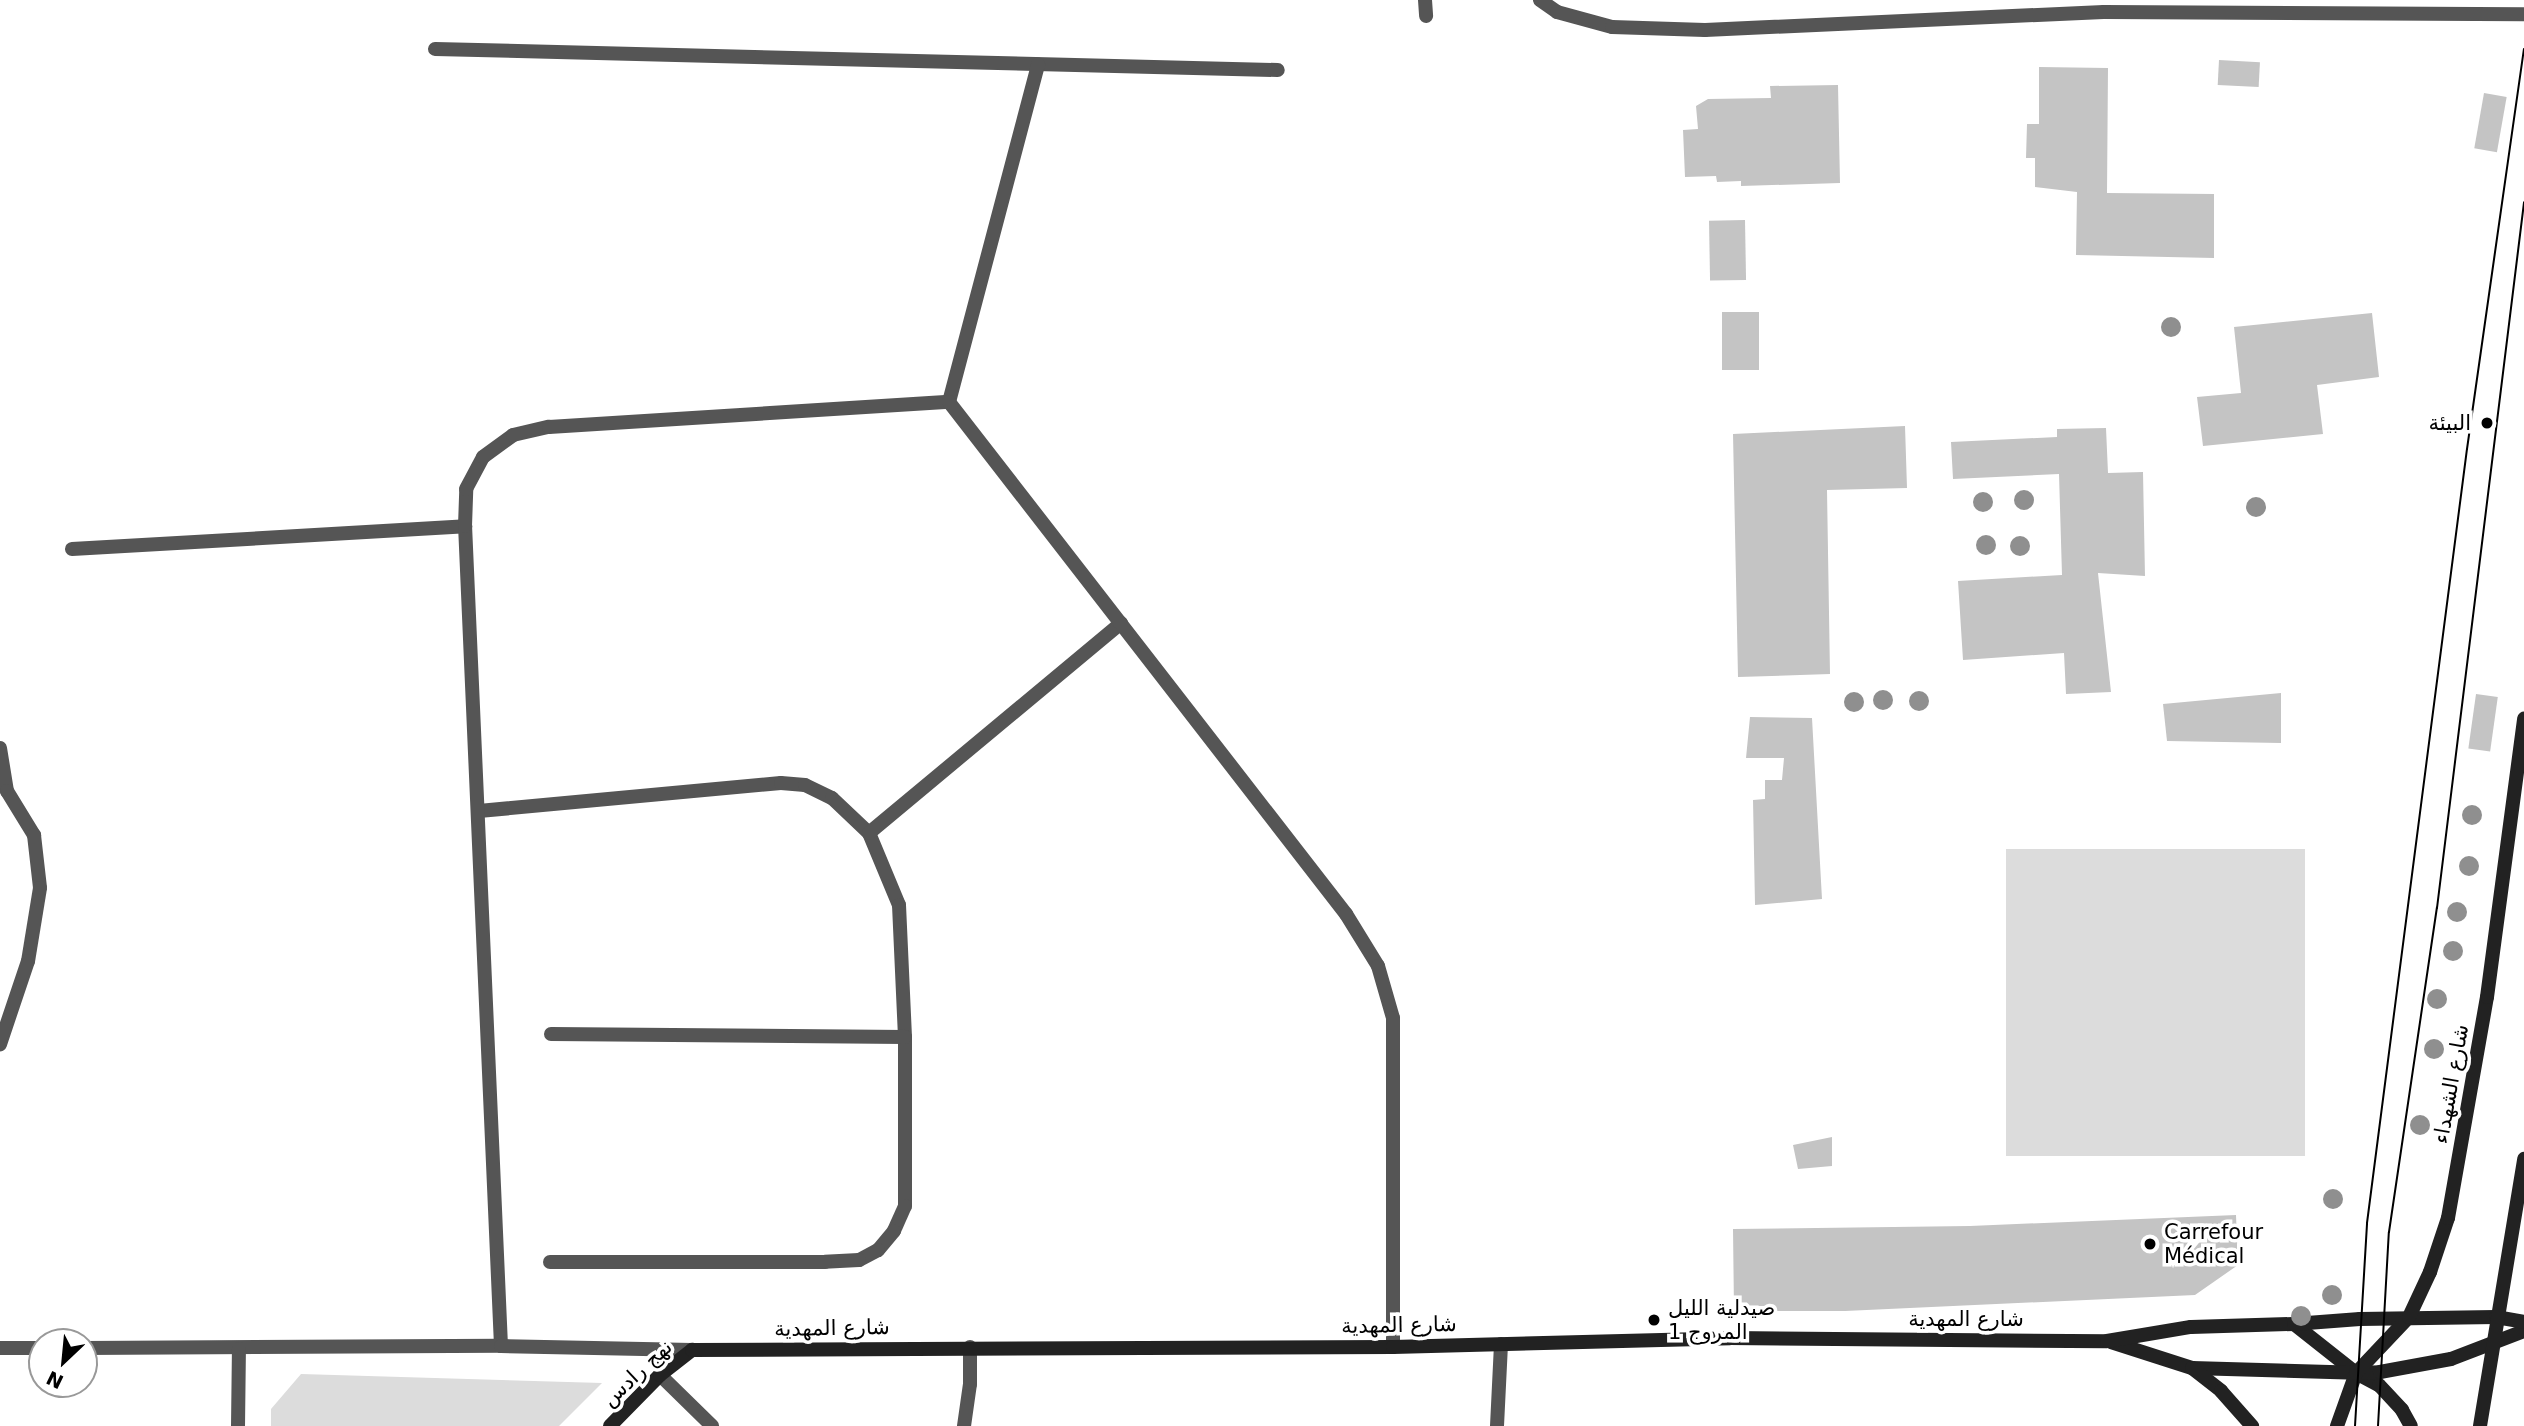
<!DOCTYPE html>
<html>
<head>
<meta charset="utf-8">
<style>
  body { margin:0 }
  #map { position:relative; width:2524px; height:1426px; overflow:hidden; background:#fff; font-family:"DejaVu Sans",Cairo,sans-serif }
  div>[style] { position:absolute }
  .green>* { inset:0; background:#dcdcdc; transform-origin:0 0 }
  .building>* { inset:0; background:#c4c4c4; transform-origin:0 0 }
  .lane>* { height:14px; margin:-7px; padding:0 7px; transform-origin:7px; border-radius:7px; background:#555 }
  .street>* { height:14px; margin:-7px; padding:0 7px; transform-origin:7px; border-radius:7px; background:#555 }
  .secondary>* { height:14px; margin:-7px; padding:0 7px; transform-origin:7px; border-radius:7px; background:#222 }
  .tram>* { height:2px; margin:-1px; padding:0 1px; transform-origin:1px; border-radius:1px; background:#000 }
  .trees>* { width:20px; height:20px; margin:-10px; border-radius:50%; background:#8f8f8f }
  .dots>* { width:19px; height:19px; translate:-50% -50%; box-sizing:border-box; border:4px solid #fff; border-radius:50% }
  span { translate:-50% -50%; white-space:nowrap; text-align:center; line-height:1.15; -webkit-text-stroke:7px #fff; paint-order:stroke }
  .poi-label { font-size:21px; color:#000 }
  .right { translate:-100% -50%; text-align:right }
  .left { translate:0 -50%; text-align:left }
  .street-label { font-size:21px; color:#000 }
  .north { position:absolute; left:28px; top:1328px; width:70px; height:70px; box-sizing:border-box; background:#fff; border:2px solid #999; border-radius:50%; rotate:206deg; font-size:19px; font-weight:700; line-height:28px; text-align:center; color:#000 }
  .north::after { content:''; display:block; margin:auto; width:24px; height:32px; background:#000; clip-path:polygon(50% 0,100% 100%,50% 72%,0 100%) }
</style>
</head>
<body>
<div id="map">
  <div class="green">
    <div style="left:2305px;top:849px;width:307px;height:299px;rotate:90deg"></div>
    <div style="clip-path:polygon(301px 1374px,602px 1383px,559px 1426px,271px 1426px,271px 1409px)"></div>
  </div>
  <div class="building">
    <div style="left:2219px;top:60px;width:41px;height:25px;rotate:3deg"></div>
    <div style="clip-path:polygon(2039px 67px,2108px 68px,2107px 193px,2214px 194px,2214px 258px,2076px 255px,2077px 192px,2035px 187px,2035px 158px,2026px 158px,2027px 124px,2039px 124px)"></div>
    <div style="clip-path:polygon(1838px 85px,1840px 183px,1741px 186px,1741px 181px,1717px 182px,1716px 176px,1685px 177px,1683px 130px,1698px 129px,1696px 106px,1708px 99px,1771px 98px,1770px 86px)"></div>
    <div style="left:2484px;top:93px;width:23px;height:56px;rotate:10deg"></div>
    <div style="left:1745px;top:220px;width:60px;height:36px;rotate:89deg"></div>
    <div style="left:1722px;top:312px;width:37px;height:58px"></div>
    <div style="clip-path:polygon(2372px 313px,2379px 377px,2317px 385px,2323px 434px,2203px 446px,2197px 397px,2241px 393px,2234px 327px)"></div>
    <div style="clip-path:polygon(1905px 426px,1907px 488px,1827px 490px,1830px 674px,1738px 677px,1733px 434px)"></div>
    <div style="clip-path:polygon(2106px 428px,2108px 473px,2143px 472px,2145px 576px,2098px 573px,2111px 692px,2066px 694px,2064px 653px,1963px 660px,1958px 581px,2062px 575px,2059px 474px,1953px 479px,1951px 442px,2057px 437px,2057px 429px)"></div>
    <div style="clip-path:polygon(2281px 693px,2281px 743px,2167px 741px,2163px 704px)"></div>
    <div style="left:2476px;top:694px;width:22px;height:55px;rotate:8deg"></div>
    <div style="clip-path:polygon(1750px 717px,1812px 718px,1822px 899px,1755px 905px,1753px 800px,1765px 799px,1765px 780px,1782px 780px,1784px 758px,1746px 758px)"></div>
    <div style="clip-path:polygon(1832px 1137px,1832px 1166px,1798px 1169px,1793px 1145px)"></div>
    <div style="clip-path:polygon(2236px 1215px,2238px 1265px,2195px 1295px,1845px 1311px,1734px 1311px,1733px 1229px,1970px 1226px)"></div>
  </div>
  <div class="lane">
    <div style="left:1425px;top:0;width:16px;rotate:86deg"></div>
    <div style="left:964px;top:1426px;width:42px;rotate:-81.9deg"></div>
    <div style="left:970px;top:1384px;width:37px;rotate:-90deg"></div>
    <div style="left:1497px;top:1426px;width:82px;rotate:-87.2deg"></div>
  </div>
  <div class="street">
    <div style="left:1540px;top:0;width:21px;rotate:35deg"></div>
    <div style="left:1557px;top:12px;width:57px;rotate:15.3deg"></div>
    <div style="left:1612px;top:27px;width:93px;rotate:1.8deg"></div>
    <div style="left:1705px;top:30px;width:399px;rotate:-2.6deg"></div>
    <div style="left:2104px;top:12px;width:420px;rotate:0.3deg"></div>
    <div style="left:435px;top:49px;width:843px;rotate:1.43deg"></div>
    <div style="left:949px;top:402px;width:349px;rotate:-75.2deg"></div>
    <div style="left:72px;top:549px;width:394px;rotate:-3.3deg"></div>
    <div style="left:0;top:748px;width:44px;rotate:80.8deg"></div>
    <div style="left:7px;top:791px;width:52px;rotate:58.5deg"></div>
    <div style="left:34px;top:835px;width:53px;rotate:83.5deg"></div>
    <div style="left:40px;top:888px;width:74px;rotate:99.3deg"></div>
    <div style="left:28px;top:961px;width:88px;rotate:108.6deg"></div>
    <div style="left:479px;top:811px;width:303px;rotate:-5.3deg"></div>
    <div style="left:781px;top:783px;width:24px;rotate:5deg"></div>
    <div style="left:805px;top:785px;width:30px;rotate:26deg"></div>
    <div style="left:832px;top:798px;width:51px;rotate:43.4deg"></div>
    <div style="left:869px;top:833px;width:78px;rotate:67.4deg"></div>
    <div style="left:899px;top:905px;width:132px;rotate:87.4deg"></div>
    <div style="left:905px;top:1037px;width:169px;rotate:90deg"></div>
    <div style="left:905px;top:1206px;width:27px;rotate:114deg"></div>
    <div style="left:894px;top:1231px;width:25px;rotate:130deg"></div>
    <div style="left:878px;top:1250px;width:21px;rotate:152deg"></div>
    <div style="left:859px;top:1260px;width:34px;rotate:177deg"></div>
    <div style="left:825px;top:1262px;width:275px;rotate:180deg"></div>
    <div style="left:869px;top:833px;width:328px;rotate:-39.8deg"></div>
    <div style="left:551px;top:1034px;width:354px;rotate:0.5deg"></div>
    <div style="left:501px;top:1346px;width:821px;rotate:-92.51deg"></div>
    <div style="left:465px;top:526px;width:37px;rotate:-88deg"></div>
    <div style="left:466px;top:489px;width:36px;rotate:-62deg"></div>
    <div style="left:483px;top:457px;width:37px;rotate:-36deg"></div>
    <div style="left:513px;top:435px;width:37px;rotate:-13deg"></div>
    <div style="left:549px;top:427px;width:401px;rotate:-3.6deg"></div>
    <div style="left:949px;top:402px;width:648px;rotate:52.21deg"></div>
    <div style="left:1346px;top:914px;width:61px;rotate:58.4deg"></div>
    <div style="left:1378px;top:966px;width:54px;rotate:73.9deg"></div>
    <div style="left:1393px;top:1018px;width:329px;rotate:90deg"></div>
    <div style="left:0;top:1348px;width:42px"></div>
    <div style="left:84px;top:1348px;width:417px;rotate:-0.3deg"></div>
    <div style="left:501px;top:1346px;width:191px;rotate:1.2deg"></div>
    <div style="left:660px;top:1375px;width:73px;rotate:44.4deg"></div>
    <div style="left:238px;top:1426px;width:77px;rotate:-89.3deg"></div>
  </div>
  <div class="secondary">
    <div style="left:2294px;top:1324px;width:79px;rotate:38.3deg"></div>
    <div style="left:2356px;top:1373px;width:26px;rotate:28deg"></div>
    <div style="left:2379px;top:1385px;width:34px;rotate:47deg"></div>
    <div style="left:2402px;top:1410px;width:18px;rotate:61deg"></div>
    <div style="left:2111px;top:1342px;width:85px;rotate:17.8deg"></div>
    <div style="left:2192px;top:1368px;width:164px;rotate:1.7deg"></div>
    <div style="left:2356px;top:1373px;width:24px;rotate:-2deg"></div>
    <div style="left:2380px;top:1372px;width:72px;rotate:-10.4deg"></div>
    <div style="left:2451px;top:1359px;width:78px;rotate:-21deg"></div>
    <div style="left:2192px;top:1368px;width:37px;rotate:38deg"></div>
    <div style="left:2221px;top:1391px;width:47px;rotate:48.5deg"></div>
    <div style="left:610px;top:1426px;width:71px;rotate:-45.6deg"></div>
    <div style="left:660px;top:1375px;width:41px;rotate:-38deg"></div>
    <div style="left:692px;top:1350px;width:701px;rotate:-0.25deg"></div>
    <div style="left:1393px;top:1347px;width:337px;rotate:-1.5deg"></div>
    <div style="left:1730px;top:1338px;width:377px;rotate:0.5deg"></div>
    <div style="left:2107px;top:1341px;width:85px;rotate:-9.5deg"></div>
    <div style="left:2191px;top:1327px;width:103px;rotate:-1.7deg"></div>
    <div style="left:2294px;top:1324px;width:66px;rotate:-4.3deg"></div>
    <div style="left:2360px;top:1319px;width:136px;rotate:-0.8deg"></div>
    <div style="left:2496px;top:1317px;width:28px;rotate:10deg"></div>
    <div style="left:2337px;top:1426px;width:56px;rotate:-70.3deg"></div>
    <div style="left:2356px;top:1373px;width:77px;rotate:-46.6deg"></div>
    <div style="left:2409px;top:1317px;width:50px;rotate:-65deg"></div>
    <div style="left:2430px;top:1272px;width:57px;rotate:-71.6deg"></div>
    <div style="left:2448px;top:1218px;width:224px;rotate:-80deg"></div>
    <div style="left:2487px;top:997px;width:281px;rotate:-82.4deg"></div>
    <div style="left:2480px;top:1426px;width:271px;rotate:-80.6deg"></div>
  </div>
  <div class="tram">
    <div style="left:2355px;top:1426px;width:203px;rotate:-86.6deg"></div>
    <div style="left:2367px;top:1223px;width:780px;rotate:-82.64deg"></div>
    <div style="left:2467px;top:449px;width:404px;rotate:-81.9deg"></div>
    <div style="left:2378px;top:1426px;width:194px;rotate:-86.8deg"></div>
    <div style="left:2389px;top:1232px;width:328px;rotate:-81.6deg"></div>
    <div style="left:2437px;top:908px;width:711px;rotate:-82.97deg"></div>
  </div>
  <div class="trees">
    <div style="left:2171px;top:327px"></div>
    <div style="left:2024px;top:500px"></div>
    <div style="left:1983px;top:502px"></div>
    <div style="left:2256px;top:507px"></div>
    <div style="left:1986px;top:545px"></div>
    <div style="left:2020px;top:546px"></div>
    <div style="left:1883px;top:700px"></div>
    <div style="left:1919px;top:701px"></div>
    <div style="left:1854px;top:702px"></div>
    <div style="left:2472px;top:815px"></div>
    <div style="left:2469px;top:866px"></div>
    <div style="left:2457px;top:912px"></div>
    <div style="left:2453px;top:951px"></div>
    <div style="left:2437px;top:999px"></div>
    <div style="left:2434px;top:1049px"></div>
    <div style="left:2420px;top:1125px"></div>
    <div style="left:2333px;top:1199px"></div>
    <div style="left:2332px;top:1295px"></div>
    <div style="left:2301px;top:1316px"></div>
  </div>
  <div class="dots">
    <div style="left:2487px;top:423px;background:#000"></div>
    <div style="left:2150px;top:1244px;background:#000"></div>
    <div style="left:1654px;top:1320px;background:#000"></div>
  </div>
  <div class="poi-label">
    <span class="right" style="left:2471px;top:423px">البيئة</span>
    <span class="left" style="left:2164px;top:1244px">Carrefour<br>Médical</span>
    <span class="left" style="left:1668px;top:1320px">صيدلية الليل<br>المروج 1</span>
  </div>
  <div class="street-label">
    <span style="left:2451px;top:1084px;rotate:-80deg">شارع الشهداء</span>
    <span style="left:1966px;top:1319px">شارع المهدية</span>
    <span style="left:1399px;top:1325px;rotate:-1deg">شارع المهدية</span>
    <span style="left:832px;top:1328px;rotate:-1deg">شارع المهدية</span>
    <span style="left:637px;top:1373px;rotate:-43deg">نهج رادس</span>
  </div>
  <div class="north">N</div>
</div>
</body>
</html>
